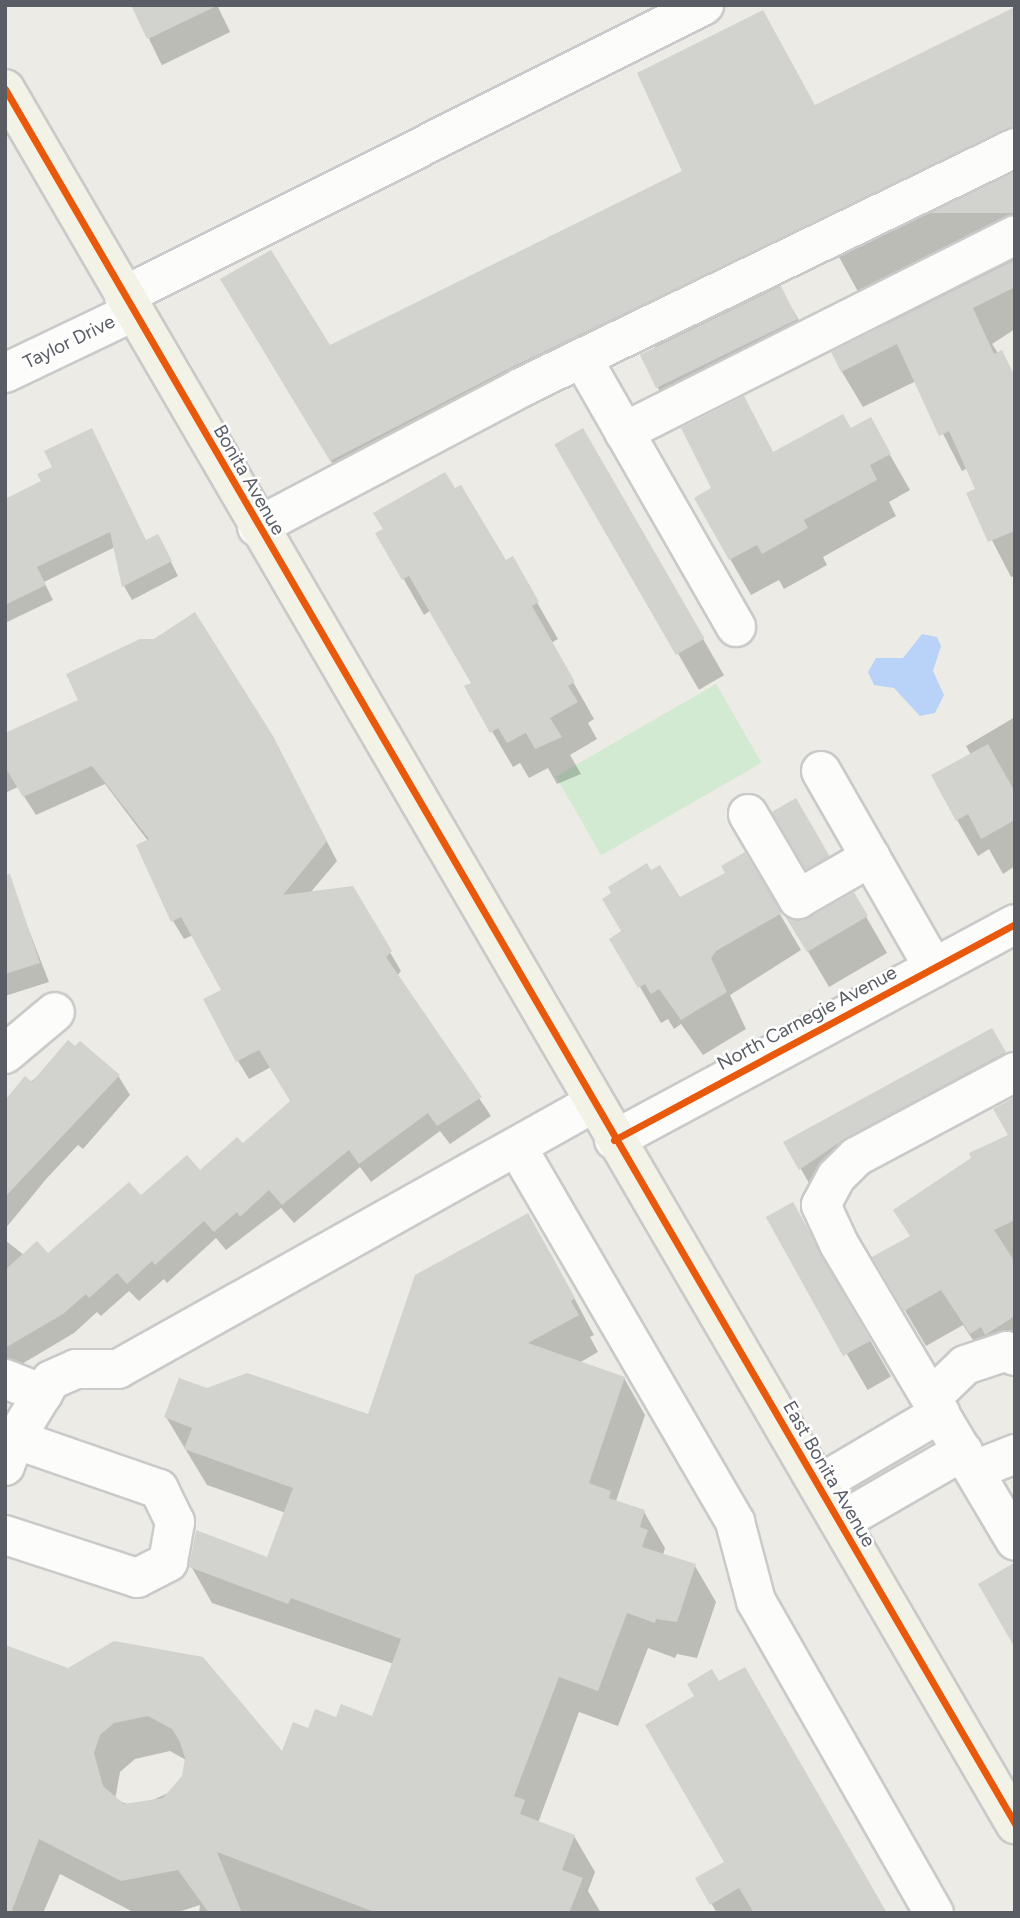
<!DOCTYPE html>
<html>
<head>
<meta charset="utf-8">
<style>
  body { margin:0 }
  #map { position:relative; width:1020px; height:1918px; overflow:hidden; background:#ecebe5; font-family:Figtree,sans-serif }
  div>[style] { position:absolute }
  .green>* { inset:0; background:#d2ead2; transform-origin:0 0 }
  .water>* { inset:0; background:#b8d3f7 }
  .shadow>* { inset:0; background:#0003; transform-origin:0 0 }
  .building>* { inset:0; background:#d2d2ce; transform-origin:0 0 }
  .roads { filter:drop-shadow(2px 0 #c9cac9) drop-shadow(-2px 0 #c9cac9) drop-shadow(0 2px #c9cac9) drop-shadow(0 -2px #c9cac9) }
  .minor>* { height:38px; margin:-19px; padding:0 19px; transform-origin:19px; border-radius:19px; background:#fcfcfb }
  .major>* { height:38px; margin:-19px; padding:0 19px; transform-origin:19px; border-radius:19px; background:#f2f2e7 }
  .cycleway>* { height:7px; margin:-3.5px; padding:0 3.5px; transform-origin:3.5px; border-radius:3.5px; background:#e8590c }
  span { translate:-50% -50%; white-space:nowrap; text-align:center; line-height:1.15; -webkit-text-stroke:5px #fff; paint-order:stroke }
  .street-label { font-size:19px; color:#5a5d64 }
  .frame { position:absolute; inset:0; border:7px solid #5a5d64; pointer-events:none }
</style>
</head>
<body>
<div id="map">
  <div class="green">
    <div style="left:716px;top:684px;width:91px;height:185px;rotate:60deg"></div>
  </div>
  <div class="water">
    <div style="clip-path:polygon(922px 634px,937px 637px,941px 646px,933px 671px,944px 695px,935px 713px,920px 716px,894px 688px,874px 685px,868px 672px,876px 658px,903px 658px)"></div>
  </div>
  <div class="shadow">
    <div style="left:217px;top:5px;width:30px;height:76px;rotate:64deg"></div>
    <div style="clip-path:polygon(1015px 9px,1015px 329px,992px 344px,1015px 378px,1015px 576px,1011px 577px,968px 494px,978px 490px,968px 468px,962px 471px,916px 381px,863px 407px,842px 372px,833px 353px,888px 325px,877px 326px,839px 257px,779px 286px,801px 324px,679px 424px,658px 388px,655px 345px,352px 496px,243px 316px,329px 347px)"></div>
    <div style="clip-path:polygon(743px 398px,774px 454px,851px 431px,870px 420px,910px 490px,889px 502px,896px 516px,823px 557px,827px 565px,784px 589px,779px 580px,751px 595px,730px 559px,714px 489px)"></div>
    <div style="left:583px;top:431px;width:282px;height:29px;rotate:60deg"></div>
    <div style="clip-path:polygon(5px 500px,146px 541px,165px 550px,178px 576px,132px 600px,124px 586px,115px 547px,44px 582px,53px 600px,5px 623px)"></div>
    <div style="clip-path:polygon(378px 534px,505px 562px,512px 559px,558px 639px,551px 643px,594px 719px,588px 723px,597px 739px,570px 755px,581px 774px,557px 784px,548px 768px,529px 778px,520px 763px,513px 767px,466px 687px,473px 684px,431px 610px,424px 615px)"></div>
    <div style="clip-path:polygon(1015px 717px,1015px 866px,1003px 874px,989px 849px,978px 856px,957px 820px,971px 755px,966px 746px)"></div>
    <div style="clip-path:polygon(5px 733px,283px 757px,337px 861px,310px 893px,352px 888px,401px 971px,397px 976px,491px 1116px,450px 1144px,440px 1131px,371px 1182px,360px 1167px,294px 1223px,281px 1208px,226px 1250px,216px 1238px,167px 1283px,164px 1279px,139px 1301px,129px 1291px,101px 1316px,97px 1312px,74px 1333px,5px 1374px,5px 1240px,24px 1255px,48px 1255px,141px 1198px,200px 1173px,243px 1146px,292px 1102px,271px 1067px,249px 1079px,238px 1061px,223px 990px,193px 935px,184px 939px,173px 921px,148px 841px,105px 784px,36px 815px,18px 787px,5px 793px)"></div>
    <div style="left:795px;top:801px;width:106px;height:23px;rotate:59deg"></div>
    <div style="clip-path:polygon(745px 855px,801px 950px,730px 995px,746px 1029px,703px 1055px,681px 1024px,674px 1029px,668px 1019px,661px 1023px,612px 939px,623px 932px,651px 872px,679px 900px,728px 874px)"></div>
    <div style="clip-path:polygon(853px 894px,887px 953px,829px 987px,789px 919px,809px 920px)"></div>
    <div style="clip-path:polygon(16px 897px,49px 982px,5px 996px,5px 901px)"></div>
    <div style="clip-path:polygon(992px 1031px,1015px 1071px,1015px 1094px,866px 1174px,821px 1204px,786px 1143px)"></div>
    <div style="clip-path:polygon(80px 1043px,119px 1077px,130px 1095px,83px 1149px,78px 1145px,47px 1178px,5px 1229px,5px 1102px)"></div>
    <div style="clip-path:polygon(1015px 1099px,1015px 1365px,992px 1369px,963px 1325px,926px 1346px,874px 1258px,911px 1237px,1010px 1136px)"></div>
    <div style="left:792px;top:1205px;width:198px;height:27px;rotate:60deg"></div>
    <div style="clip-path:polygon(evenodd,549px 1251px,594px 1335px,590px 1337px,598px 1352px,579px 1363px,624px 1378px,645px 1415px,616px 1501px,644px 1512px,665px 1548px,663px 1555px,695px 1566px,716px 1602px,697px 1658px,677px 1654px,675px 1658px,648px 1648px,618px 1726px,579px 1712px,538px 1823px,574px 1836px,595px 1872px,588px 1891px,601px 1913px,199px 1913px,200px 1905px,175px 1913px,135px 1913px,60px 1874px,43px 1913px,5px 1913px,5px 1647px,283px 1755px,309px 1730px,337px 1719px,373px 1718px,394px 1664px,212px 1603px,191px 1566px,268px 1559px,286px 1513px,207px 1485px,166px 1417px,207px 1390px,369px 1417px,549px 1251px,170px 1751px,186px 1760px,184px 1777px,175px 1790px,137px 1807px,115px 1800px,120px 1772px,135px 1759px,170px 1751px)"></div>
    <div style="clip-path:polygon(697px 1879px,885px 1913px,717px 1913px)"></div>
  </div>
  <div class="building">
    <div style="clip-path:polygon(131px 5px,219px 5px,147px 39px)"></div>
    <div style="clip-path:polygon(1015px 7px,1015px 126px,512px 367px,330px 461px,220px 279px,271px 250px,330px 345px,682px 171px,637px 73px,763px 10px,815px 105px)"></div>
    <div style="left:1015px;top:172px;width:41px;height:197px;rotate:90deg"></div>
    <div style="clip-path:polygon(1015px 260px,1015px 287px,973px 308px,994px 354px,1002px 350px,1015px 377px,1015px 531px,988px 542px,966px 493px,975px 489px,949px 431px,939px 436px,897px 344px,841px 372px,831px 352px)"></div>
    <div style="left:781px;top:286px;width:37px;height:157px;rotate:64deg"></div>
    <div style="clip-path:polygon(744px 396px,773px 452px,843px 414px,851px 428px,871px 417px,891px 454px,870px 465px,877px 480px,804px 520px,808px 528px,762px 554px,757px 545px,729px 560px,694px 498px,711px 488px,681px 428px)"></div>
    <div style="clip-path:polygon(92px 428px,146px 540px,158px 534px,172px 561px,122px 587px,110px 532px,37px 567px,46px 585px,5px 605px,5px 499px,41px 481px,37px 474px,52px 467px,44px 451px)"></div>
    <div style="left:583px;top:428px;width:243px;height:33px;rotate:60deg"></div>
    <div style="clip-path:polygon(445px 472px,455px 488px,461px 485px,506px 560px,513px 556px,539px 602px,532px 606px,575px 682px,568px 686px,578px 702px,550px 718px,562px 737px,535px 749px,526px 733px,507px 743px,498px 728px,490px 733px,464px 686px,471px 683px,454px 654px,409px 576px,402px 580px,375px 533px,383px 529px,373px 513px)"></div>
    <div style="clip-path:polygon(195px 612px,273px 736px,327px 841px,283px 895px,353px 886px,392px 951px,386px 957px,482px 1097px,437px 1126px,428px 1113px,359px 1164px,349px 1150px,282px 1205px,269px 1190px,240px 1217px,237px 1212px,214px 1232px,204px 1221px,155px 1265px,152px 1261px,127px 1284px,117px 1273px,89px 1298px,86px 1294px,63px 1314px,5px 1348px,5px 1270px,37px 1241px,48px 1253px,129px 1182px,141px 1195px,187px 1155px,200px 1170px,237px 1137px,243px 1143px,290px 1101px,259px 1050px,236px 1062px,203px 999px,221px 990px,181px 917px,171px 922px,136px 845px,149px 839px,92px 766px,23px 797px,5px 767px,5px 733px,78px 700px,66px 674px,140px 639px,154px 639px)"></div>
    <div style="clip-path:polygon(988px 744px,1015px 792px,1015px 820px,981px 839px,968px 814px,956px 821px,931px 775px)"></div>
    <div style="left:796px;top:798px;width:67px;height:28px;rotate:60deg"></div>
    <div style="clip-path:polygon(745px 852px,782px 913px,716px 951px,711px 958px,727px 992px,681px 1020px,659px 989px,651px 994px,645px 984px,638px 988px,609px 939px,621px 931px,602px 899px,611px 893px,608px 887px,647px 863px,651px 870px,660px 865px,680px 897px,725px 873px,721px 866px)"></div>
    <div style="clip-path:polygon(10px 874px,40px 963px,5px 974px,5px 875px)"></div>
    <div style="clip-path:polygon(854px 892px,868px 916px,807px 952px,785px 916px,797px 921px,808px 918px)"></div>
    <div style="clip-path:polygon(992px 1028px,1006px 1052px,846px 1138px,799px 1170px,783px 1142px)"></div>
    <div style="clip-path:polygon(68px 1040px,75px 1046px,80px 1041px,120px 1075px,5px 1197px,5px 1100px,25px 1076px,32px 1082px)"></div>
    <div style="clip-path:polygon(1015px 1097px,1015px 1220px,994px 1230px,1015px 1262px,1015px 1316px,985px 1335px,981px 1327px,970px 1334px,941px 1290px,904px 1311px,872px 1257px,910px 1236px,893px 1210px,971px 1158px,969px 1153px,1008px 1135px,993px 1109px)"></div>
    <div style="left:793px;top:1202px;width:159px;height:31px;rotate:61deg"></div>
    <div style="clip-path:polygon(evenodd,528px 1213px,575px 1298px,571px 1301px,579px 1315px,528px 1343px,625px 1377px,589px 1483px,611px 1491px,609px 1498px,645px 1510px,640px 1527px,648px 1530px,642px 1547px,696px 1564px,677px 1622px,656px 1619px,655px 1623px,627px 1613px,598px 1691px,559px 1677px,514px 1796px,525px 1800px,520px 1814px,575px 1835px,562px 1870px,583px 1878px,569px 1913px,377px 1913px,217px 1852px,242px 1913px,209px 1913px,178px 1870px,121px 1881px,39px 1839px,11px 1913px,5px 1913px,5px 1645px,68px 1668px,114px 1641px,203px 1657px,282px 1751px,293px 1722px,308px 1728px,315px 1709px,336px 1717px,341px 1704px,372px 1716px,401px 1639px,291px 1598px,288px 1604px,189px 1567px,196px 1530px,267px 1557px,293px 1488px,184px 1449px,192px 1428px,164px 1417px,179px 1378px,207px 1388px,247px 1373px,368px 1414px,415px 1275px,528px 1213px,148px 1716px,172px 1729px,180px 1742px,185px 1758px,182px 1776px,163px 1798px,124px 1804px,103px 1786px,94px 1753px,100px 1735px,114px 1723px,148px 1716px)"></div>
    <div style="clip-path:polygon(1014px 1563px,1015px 1563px,1015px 1648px,978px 1584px)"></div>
    <div style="clip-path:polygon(745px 1667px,887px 1913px,754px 1913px,739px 1888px,710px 1905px,695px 1878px,724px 1862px,645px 1725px,694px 1696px,687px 1684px,712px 1669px,719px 1681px)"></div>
  </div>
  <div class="roads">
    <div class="minor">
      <div style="left:124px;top:296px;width:649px;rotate:-26.64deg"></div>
      <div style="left:582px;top:358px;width:310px;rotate:60.2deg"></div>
      <div style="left:5px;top:373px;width:142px;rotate:-25.5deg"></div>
      <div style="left:624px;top:432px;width:438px;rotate:-26.7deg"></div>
      <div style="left:257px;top:527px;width:300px;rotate:-27.8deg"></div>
      <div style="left:522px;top:387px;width:548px;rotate:-25.86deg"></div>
      <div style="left:821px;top:771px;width:227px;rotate:60.2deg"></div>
      <div style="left:748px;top:814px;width:99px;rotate:59.5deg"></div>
      <div style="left:798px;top:899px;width:84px;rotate:-29.9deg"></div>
      <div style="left:5px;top:1054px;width:65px;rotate:-40deg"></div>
      <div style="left:1015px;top:1072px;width:180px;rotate:151.9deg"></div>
      <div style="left:856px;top:1157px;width:28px;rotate:135deg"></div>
      <div style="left:836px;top:1177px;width:32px;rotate:118deg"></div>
      <div style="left:821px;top:1205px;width:43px;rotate:65.2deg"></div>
      <div style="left:839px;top:1244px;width:345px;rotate:59.3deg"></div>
      <div style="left:614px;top:1140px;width:455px;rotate:-28.3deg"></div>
      <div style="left:517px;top:1147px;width:434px;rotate:59.8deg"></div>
      <div style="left:735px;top:1522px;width:82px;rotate:75.1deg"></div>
      <div style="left:756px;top:1601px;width:359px;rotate:60.3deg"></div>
      <div style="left:5px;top:1379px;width:41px;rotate:21.5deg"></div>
      <div style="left:931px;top:1398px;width:47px;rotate:-44.1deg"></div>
      <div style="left:965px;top:1365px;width:44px;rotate:-18.4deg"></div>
      <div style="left:1007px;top:1351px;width:9px;rotate:32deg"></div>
      <div style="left:5px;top:1466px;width:29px;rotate:-70deg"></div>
      <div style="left:15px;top:1439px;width:69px;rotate:-58.6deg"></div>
      <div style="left:51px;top:1380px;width:27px;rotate:-24deg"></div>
      <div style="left:76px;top:1369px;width:42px"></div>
      <div style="left:118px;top:1369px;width:543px;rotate:-29.21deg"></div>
      <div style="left:975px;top:1470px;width:43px;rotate:-21.8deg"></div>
      <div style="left:818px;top:1485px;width:142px;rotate:-30.5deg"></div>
      <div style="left:840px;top:1522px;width:142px;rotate:-30deg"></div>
      <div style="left:5px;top:1535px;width:139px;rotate:18deg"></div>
      <div style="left:137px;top:1578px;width:35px;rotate:-27deg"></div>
      <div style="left:168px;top:1562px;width:41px;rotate:-80.1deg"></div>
      <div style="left:175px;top:1522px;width:37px;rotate:-116deg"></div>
      <div style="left:159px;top:1489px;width:152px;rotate:-160.9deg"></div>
    </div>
    <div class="major">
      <div style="left:5px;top:89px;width:2008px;rotate:59.79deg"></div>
    </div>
  </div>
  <div class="cycleway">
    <div style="left:5px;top:89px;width:2008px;rotate:59.79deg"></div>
    <div style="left:614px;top:1140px;width:455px;rotate:-28.3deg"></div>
  </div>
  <div class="street-label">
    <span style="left:69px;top:342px;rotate:-26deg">Taylor Drive</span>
    <span style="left:249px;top:480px;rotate:60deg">Bonita Avenue</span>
    <span style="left:807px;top:1018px;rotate:-28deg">North Carnegie Avenue</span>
    <span style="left:829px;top:1474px;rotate:60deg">East Bonita Avenue</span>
  </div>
  <div class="frame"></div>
</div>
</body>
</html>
